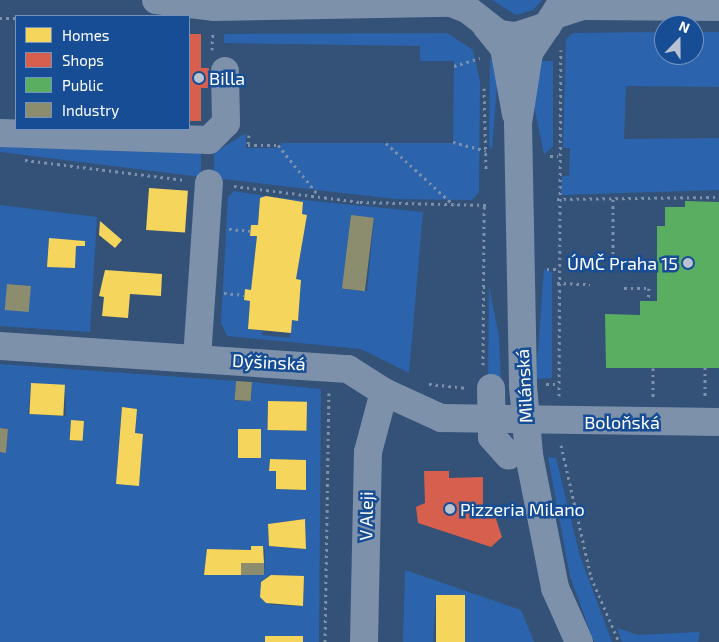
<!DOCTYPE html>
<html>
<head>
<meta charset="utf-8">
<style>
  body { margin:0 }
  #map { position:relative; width:719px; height:642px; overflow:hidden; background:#345178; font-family:"Exo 2",sans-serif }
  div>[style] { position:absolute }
  .green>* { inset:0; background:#2b64ac }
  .homes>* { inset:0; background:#f6d55c; transform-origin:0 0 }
  .shops>* { inset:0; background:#d6604d }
  .public>* { inset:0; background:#5aae61 }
  .industry>* { inset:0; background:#8c8c6e; transform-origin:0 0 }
  .path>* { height:3px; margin-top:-1.5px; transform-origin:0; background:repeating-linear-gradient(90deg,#7d91ab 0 2.5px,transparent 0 6.5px) }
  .minor>* { height:28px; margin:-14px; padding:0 14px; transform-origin:14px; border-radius:14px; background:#7d91ab }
  .dots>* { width:14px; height:14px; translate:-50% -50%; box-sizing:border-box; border:2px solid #174d95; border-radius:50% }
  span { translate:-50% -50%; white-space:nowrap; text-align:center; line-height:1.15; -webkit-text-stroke:5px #174d95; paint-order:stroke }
  .poi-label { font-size:18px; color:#fff }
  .left { translate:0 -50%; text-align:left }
  .right { translate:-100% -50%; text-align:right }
  .street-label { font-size:18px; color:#fff }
  .legend { position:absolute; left:15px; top:15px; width:175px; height:115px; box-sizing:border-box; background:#174d95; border:1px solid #7494bf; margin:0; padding:6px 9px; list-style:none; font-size:15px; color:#fff }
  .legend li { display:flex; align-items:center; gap:10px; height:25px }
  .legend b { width:25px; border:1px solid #7494bf }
  .north { position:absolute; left:654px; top:15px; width:50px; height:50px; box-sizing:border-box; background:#174d95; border:1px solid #7494bf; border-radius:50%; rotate:22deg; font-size:14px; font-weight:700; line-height:20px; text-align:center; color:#fff }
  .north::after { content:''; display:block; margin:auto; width:18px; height:22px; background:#b8c2d0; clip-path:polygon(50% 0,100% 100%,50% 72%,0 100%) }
</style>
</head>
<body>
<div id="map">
  <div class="green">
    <div style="clip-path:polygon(492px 0,542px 0,533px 10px,516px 15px)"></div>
    <div style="clip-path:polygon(664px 32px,664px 55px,694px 55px,694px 32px,719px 32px,719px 87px,626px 86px,624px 139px,719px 138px,719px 190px,561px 195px,562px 176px,569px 176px,570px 148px,563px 148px,566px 39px,573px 33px)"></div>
    <div style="clip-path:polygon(447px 33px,473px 50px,480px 81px,479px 192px,472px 200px,395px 199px,214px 178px,214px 153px,246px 133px,246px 148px,280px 148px,281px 143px,453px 143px,454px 61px,420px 61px,420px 46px,224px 43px,224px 34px)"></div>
    <div style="clip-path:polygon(490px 60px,499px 60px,492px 150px,489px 145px)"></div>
    <div style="clip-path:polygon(534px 61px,553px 61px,553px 147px,544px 154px,534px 106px)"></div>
    <div style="clip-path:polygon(0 143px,201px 147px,201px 177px,0 152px)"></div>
    <div style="clip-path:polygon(evenodd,234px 191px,266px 196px,260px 198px,258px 225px,251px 225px,250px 235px,257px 236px,251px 290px,245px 290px,244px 300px,250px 301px,248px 329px,262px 331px,262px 335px,290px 338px,292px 320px,298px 321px,301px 280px,296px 279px,307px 215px,302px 214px,303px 202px,273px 197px,423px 212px,409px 373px,361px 349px,227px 336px,221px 323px,228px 197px,234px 191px,351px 216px,374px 218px,367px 291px,344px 289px,351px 216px)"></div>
    <div style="clip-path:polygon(evenodd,0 205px,97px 217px,90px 332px,0 326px,0 205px,49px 239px,85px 241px,85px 246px,76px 246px,75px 268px,47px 266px,49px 239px,0 205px,7px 284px,30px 286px,28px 311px,6px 309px,7px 284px)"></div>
    <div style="clip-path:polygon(544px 269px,552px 272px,552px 378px,536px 379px)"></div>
    <div style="clip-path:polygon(489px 287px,499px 336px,501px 382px,488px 382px)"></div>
    <div style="clip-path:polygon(evenodd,0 364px,236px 381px,235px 401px,251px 401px,252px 382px,321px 389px,319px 642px,303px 642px,303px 636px,266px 636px,265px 642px,0 642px,0 452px,6px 452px,8px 429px,0 428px,0 364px,31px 383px,65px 386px,66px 416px,28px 414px,31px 383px,0 364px,268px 401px,307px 402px,307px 431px,267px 430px,268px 401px,0 364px,122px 407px,136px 409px,135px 433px,143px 434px,139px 486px,116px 484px,122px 407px,0 364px,71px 420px,83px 421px,82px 441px,69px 439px,71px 420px,0 364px,261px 429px,260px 458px,238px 458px,238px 430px,261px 429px,0 364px,270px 459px,306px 460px,306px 490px,276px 489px,276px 471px,269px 471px,270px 459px,0 364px,305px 519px,306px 549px,269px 546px,268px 524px,305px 519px,0 364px,251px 546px,265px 550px,264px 575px,204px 574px,208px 549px,251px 550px,251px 546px,0 364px,304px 576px,303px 606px,271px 605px,260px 597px,261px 582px,267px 577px,304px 576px)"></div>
    <div style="clip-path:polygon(548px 457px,556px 458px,580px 556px,612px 642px,594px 642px,570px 576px)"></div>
    <div style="clip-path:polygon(405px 570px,521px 610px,534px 642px,464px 642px,465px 596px,436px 595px,433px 642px,403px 642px)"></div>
    <div style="clip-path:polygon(617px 628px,638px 635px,700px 632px,698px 642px,622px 642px)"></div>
  </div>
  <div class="homes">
    <div style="left:149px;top:188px;width:39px;height:42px;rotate:4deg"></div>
    <div style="clip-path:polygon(266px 196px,303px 202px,302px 214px,307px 215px,296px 279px,301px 280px,298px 321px,292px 320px,291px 333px,248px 329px,250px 301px,244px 300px,245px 289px,251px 290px,257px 236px,250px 236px,251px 225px,258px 225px,260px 198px)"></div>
    <div style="clip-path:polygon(100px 221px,122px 240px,115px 248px,99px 235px)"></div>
    <div style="clip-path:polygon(49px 238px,85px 241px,85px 246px,76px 246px,75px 268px,47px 267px)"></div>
    <div style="clip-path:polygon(105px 270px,162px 274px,161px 296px,130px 294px,128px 318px,102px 316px,104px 297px,99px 296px)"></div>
    <div style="left:31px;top:383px;width:34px;height:31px;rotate:3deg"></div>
    <div style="left:268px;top:401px;width:39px;height:29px;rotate:1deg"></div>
    <div style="clip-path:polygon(122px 407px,137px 409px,135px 433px,143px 434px,139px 486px,116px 484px)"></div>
    <div style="left:71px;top:420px;width:13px;height:20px;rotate:4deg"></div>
    <div style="left:238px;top:429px;width:23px;height:29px"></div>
    <div style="clip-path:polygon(270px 459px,306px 460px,306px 490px,276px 489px,276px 471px,269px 471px)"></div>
    <div style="clip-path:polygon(305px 519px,306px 549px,269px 546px,268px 524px)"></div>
    <div style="clip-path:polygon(251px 546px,263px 546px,264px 563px,241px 563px,241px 575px,204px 575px,207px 549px,251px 550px)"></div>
    <div style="clip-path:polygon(271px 575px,304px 576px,303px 606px,266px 603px,260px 597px,261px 582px)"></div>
    <div style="left:436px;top:595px;width:29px;height:47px"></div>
    <div style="left:265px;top:636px;width:38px;height:6px"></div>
  </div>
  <div class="shops">
    <div style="clip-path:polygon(189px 34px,201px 34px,201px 68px,209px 68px,208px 88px,201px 88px,201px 121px,189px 121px)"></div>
    <div style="clip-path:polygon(424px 471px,449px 471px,449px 478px,483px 477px,483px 510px,492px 507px,502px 537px,491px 547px,418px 523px,416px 507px,425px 503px)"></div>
  </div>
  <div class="public">
    <div style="clip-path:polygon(685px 201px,719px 202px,719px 368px,606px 368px,605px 314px,640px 315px,640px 301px,657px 301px,657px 226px,665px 226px,665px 207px,685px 207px)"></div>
  </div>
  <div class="industry">
    <div style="left:351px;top:215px;width:23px;height:74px;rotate:7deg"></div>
    <div style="left:7px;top:284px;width:24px;height:26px;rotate:5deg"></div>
    <div style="left:236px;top:381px;width:16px;height:19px;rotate:4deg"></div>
    <div style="clip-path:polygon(0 428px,8px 429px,6px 453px,0 452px)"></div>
    <div style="left:241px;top:563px;width:23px;height:12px"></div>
  </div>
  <div class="path">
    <div style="left:0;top:18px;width:16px"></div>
    <div style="left:212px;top:50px;width:19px;rotate:-87deg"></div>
    <div style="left:454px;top:66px;width:27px;rotate:-17deg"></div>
    <div style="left:484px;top:88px;width:84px;rotate:88.6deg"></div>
    <div style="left:249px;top:135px;width:10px;rotate:96deg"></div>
    <div style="left:248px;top:145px;width:30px"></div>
    <div style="left:278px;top:145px;width:65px;rotate:51.2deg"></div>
    <div style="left:453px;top:142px;width:34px;rotate:15deg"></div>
    <div style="left:386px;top:143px;width:92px;rotate:42.4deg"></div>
    <div style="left:550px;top:156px;width:8px"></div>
    <div style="left:25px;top:160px;width:161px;rotate:7.1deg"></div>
    <div style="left:234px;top:186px;width:127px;rotate:7.2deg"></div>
    <div style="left:360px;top:202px;width:127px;rotate:1.4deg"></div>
    <div style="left:557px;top:199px;width:162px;rotate:-0.7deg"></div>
    <div style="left:229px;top:229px;width:21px;rotate:5deg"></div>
    <div style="left:613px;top:254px;width:56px;rotate:-90deg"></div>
    <div style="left:547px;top:269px;width:10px"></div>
    <div style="left:557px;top:283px;width:33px;rotate:2deg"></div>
    <div style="left:483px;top:287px;width:6px"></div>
    <div style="left:624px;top:288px;width:25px"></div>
    <div style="left:649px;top:288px;width:13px;rotate:94deg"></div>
    <div style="left:224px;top:293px;width:20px;rotate:6deg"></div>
    <div style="left:483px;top:365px;width:160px;rotate:-89.6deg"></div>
    <div style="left:705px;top:367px;width:32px;rotate:90deg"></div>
    <div style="left:653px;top:368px;width:30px;rotate:90deg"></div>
    <div style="left:429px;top:384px;width:39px;rotate:6deg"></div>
    <div style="left:546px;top:384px;width:13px"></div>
    <div style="left:559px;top:396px;width:346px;rotate:-89.7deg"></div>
    <div style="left:561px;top:445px;width:135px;rotate:77.2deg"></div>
    <div style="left:591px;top:577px;width:71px;rotate:66.7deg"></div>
    <div style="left:325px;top:642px;width:249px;rotate:-89.1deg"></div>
  </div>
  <div class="minor">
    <div style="left:156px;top:0;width:58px;rotate:6.9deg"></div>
    <div style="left:214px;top:7px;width:237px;rotate:-1deg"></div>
    <div style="left:451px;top:3px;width:17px;rotate:21deg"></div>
    <div style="left:467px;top:9px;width:41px;rotate:38deg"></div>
    <div style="left:499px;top:34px;width:17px;rotate:7deg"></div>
    <div style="left:516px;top:36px;width:33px;rotate:-18deg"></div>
    <div style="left:547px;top:26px;width:31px;rotate:-58deg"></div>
    <div style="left:558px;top:14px;width:26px;rotate:-18deg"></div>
    <div style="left:583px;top:6px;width:136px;rotate:0.4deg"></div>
    <div style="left:486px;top:26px;width:28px;rotate:51deg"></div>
    <div style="left:504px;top:48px;width:67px;rotate:79.7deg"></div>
    <div style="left:547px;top:26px;width:32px;rotate:124deg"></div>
    <div style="left:529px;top:53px;width:71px;rotate:98.9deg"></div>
    <div style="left:518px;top:123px;width:263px;rotate:88.9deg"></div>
    <div style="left:523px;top:386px;width:69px;rotate:85deg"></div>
    <div style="left:529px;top:455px;width:136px;rotate:78.9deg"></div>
    <div style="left:555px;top:588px;width:59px;rotate:66deg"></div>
    <div style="left:0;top:133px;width:209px;rotate:1.9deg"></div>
    <div style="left:209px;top:140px;width:24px;rotate:-45deg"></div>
    <div style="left:226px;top:123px;width:52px;rotate:-91.1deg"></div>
    <div style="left:0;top:346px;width:349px;rotate:3.8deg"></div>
    <div style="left:348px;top:369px;width:43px;rotate:32.6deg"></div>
    <div style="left:384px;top:392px;width:63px;rotate:24.5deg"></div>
    <div style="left:441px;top:418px;width:278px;rotate:0.8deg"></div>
    <div style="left:197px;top:358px;width:175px;rotate:-86.1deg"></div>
    <div style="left:491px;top:388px;width:49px;rotate:88.8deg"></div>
    <div style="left:492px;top:437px;width:25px;rotate:48deg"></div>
    <div style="left:364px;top:642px;width:190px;rotate:-88.8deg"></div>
    <div style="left:368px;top:452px;width:62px;rotate:-75.1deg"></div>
  </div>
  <div class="dots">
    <div style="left:199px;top:78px;background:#b8c2d0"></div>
    <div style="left:688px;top:263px;background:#b8c2d0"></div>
    <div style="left:450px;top:509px;background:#b8c2d0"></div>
  </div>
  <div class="poi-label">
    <span class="left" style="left:209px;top:78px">Billa</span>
    <span class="right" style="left:678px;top:263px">ÚMČ Praha 15</span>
    <span class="left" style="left:460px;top:509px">Pizzeria Milano</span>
  </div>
  <div class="street-label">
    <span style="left:269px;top:362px;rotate:3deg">Dýšinská</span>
    <span style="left:524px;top:386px;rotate:-93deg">Milánská</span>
    <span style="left:622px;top:422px">Boloňská</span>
    <span style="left:366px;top:516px;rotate:-89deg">V Aleji</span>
  </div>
  <ul class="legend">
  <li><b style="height:14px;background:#f6d55c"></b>Homes</li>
  <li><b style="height:14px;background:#d6604d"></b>Shops</li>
  <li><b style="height:14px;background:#5aae61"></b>Public</li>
  <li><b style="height:14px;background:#8c8c6e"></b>Industry</li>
  </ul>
  <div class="north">N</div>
</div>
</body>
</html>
